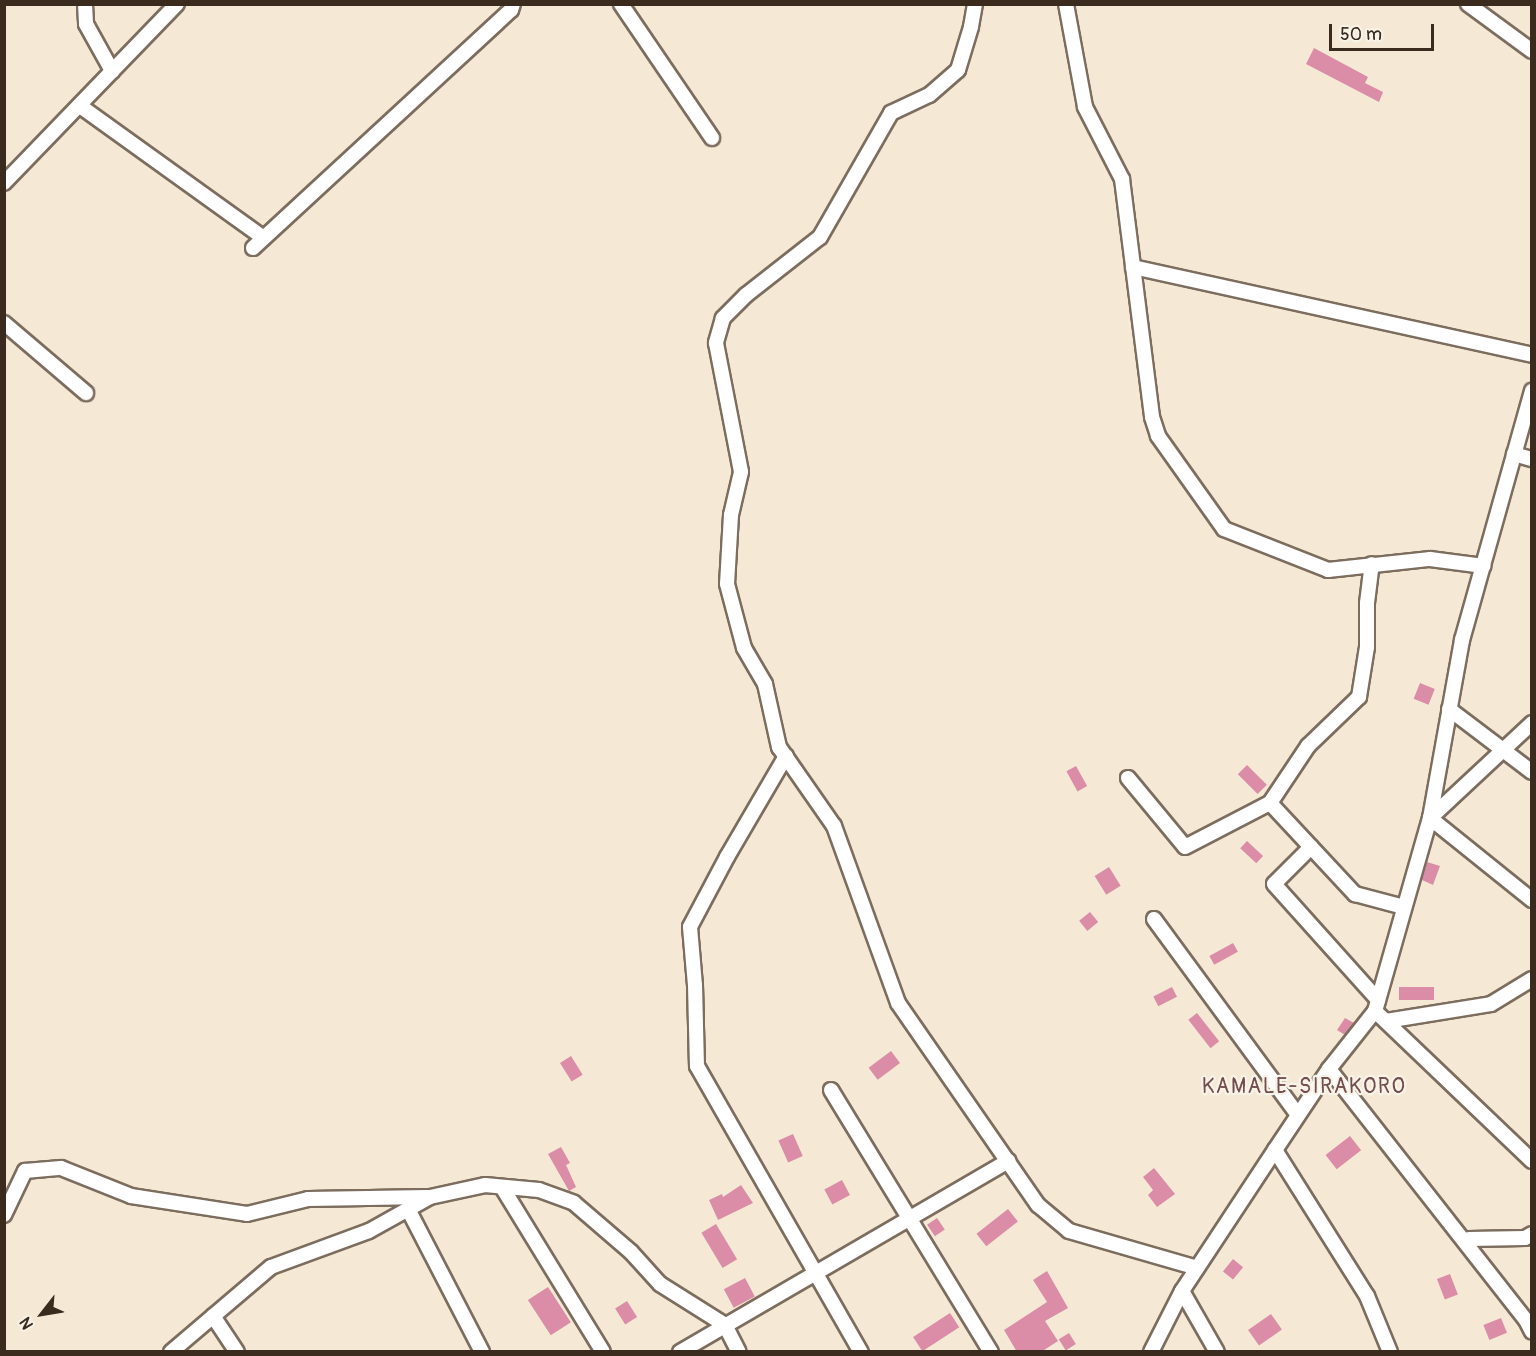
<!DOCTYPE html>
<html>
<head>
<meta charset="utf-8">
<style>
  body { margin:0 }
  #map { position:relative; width:1536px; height:1356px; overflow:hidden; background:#f5e9d5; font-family:Pangolin,sans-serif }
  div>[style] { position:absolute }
  .building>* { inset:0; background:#db8ca7; transform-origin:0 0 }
  .roads { filter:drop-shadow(2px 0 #7c6d5e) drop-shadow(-2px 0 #7c6d5e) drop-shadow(0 2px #7c6d5e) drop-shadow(0 -2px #7c6d5e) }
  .minor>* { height:14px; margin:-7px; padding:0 7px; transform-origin:7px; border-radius:7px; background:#fff }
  span { translate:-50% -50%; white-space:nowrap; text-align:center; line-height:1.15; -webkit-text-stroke:4.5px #f7f3e8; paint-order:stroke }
  .quarter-label { font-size:21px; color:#734c4e; letter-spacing:1.5px }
  .frame { position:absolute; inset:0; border:6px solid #3b2a1e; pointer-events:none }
  .north { position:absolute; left:12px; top:1284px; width:60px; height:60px; -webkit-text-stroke:4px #f7f3e8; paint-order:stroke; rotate:239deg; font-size:16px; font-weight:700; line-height:24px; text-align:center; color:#3b2a1e }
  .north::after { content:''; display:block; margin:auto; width:21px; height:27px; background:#3b2a1e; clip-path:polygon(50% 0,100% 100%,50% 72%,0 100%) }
  .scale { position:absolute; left:1329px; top:24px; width:105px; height:27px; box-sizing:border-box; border:3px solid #3b2a1e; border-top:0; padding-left:8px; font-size:18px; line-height:21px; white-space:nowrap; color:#3b2a1e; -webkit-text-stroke:4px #f7f3e8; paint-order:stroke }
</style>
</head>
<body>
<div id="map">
  <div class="building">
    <div style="clip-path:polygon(1314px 48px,1368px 77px,1365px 83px,1383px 92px,1379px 102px,1306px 64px)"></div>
    <div style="left:1420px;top:683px;width:16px;height:17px;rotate:22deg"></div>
    <div style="left:1247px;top:765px;width:28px;height:13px;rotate:45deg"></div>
    <div style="left:1076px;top:766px;width:23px;height:11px;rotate:61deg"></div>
    <div style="left:1247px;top:841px;width:22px;height:10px;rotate:43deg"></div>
    <div style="clip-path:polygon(1427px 862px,1440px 866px,1433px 885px,1422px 880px)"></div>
    <div style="left:1109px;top:867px;width:22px;height:17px;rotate:58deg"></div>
    <div style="left:1090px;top:912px;width:13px;height:14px;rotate:51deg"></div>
    <div style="left:1233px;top:943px;width:10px;height:27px;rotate:61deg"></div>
    <div style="left:1172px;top:987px;width:11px;height:21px;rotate:63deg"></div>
    <div style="left:1434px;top:987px;width:13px;height:35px;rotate:90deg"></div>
    <div style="left:1197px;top:1013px;width:36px;height:11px;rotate:52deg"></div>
    <div style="clip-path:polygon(1345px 1018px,1354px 1023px,1345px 1035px,1337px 1030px)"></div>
    <div style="left:891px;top:1051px;width:15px;height:28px;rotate:53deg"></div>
    <div style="left:571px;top:1056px;width:22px;height:13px;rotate:58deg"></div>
    <div style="left:793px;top:1134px;width:24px;height:16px;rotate:66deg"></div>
    <div style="left:1350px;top:1136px;width:18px;height:31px;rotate:52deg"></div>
    <div style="clip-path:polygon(561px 1147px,570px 1163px,566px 1165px,576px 1187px,569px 1191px,548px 1154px)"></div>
    <div style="clip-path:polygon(1154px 1168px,1175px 1194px,1157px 1207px,1148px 1195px,1153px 1190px,1143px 1177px)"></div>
    <div style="left:842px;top:1180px;width:17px;height:20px;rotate:62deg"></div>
    <div style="clip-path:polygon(741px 1185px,753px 1203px,718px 1220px,709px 1200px,722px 1194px,723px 1197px)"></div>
    <div style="left:1008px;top:1209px;width:16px;height:40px;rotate:52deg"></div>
    <div style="left:937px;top:1218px;width:14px;height:12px;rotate:56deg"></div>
    <div style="left:716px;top:1224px;width:41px;height:17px;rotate:59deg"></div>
    <div style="left:1233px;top:1259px;width:13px;height:16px;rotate:39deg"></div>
    <div style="clip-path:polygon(1047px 1271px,1068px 1308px,1045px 1321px,1058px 1341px,1041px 1352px,1017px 1352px,1004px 1330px,1047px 1302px,1033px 1280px)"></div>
    <div style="left:1450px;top:1274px;width:22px;height:14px;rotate:69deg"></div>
    <div style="left:745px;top:1278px;width:21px;height:24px;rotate:62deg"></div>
    <div style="left:548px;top:1287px;width:42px;height:24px;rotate:57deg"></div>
    <div style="left:627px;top:1301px;width:19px;height:14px;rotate:58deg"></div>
    <div style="left:950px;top:1313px;width:17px;height:44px;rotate:57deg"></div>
    <div style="left:1271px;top:1314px;width:19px;height:28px;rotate:55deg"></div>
    <div style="left:1501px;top:1318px;width:16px;height:19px;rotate:68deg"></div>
    <div style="left:1069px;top:1333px;width:13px;height:12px;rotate:58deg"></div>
  </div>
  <div class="roads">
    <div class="minor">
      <div style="left:85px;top:4px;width:20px;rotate:87deg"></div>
      <div style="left:86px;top:24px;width:54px;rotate:61deg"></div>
      <div style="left:621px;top:4px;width:162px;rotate:55.8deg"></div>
      <div style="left:975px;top:4px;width:23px;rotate:100deg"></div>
      <div style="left:971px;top:27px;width:45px;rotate:106.8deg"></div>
      <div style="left:958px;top:70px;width:38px;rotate:139deg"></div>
      <div style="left:929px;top:95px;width:42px;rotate:154.7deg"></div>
      <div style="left:891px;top:113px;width:143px;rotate:119.8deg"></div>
      <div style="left:820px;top:237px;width:94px;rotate:141.9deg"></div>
      <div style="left:746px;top:295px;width:33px;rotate:135deg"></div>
      <div style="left:723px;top:318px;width:26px;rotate:106deg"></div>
      <div style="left:716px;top:343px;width:131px;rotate:79deg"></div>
      <div style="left:741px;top:472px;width:44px;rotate:103.1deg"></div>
      <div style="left:731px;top:515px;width:69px;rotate:93.3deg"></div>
      <div style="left:727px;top:584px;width:66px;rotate:75.1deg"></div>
      <div style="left:744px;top:648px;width:42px;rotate:59.7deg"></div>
      <div style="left:765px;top:684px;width:65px;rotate:77.5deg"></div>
      <div style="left:779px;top:747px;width:96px;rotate:55.2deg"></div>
      <div style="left:834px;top:826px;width:188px;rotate:70.1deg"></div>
      <div style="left:898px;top:1003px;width:246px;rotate:55.3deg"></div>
      <div style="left:1038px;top:1205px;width:40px;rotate:40deg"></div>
      <div style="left:1069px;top:1231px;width:133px;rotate:16.1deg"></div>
      <div style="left:1066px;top:4px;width:105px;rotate:79.5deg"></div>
      <div style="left:1085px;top:107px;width:81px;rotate:62.8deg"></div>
      <div style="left:1122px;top:179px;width:240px;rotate:82.8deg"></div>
      <div style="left:1152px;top:417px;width:20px;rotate:72deg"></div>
      <div style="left:1158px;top:436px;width:114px;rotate:54.6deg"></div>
      <div style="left:1224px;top:529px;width:112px;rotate:21.5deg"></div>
      <div style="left:1328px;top:570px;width:103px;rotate:-6.2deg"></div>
      <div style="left:1430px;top:559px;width:54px;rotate:7.4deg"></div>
      <div style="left:1468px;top:4px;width:79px;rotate:36.3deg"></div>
      <div style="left:80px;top:106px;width:226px;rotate:35.7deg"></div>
      <div style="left:4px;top:183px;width:249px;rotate:-46deg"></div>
      <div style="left:253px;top:248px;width:351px;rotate:-42.7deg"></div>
      <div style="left:511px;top:10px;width:6px;rotate:-72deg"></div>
      <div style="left:1133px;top:267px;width:409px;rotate:12.4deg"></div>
      <div style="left:4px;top:323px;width:108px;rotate:40.5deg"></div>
      <div style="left:1514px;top:454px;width:19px;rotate:16deg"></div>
      <div style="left:1449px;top:709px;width:104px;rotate:37.2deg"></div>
      <div style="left:1532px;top:723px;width:139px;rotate:137deg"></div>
      <div style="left:1430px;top:818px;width:131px;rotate:38.8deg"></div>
      <div style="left:786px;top:756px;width:117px;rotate:120.3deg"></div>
      <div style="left:727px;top:857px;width:79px;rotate:117.9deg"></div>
      <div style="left:690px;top:927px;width:58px;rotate:85.1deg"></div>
      <div style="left:695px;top:985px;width:81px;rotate:88.6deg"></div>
      <div style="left:697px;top:1066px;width:330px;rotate:60.2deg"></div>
      <div style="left:1128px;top:778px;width:89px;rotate:50.4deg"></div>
      <div style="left:1185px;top:847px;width:96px;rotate:-27.4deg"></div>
      <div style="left:1270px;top:803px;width:69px;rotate:-56.3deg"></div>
      <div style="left:1308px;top:746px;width:71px;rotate:-43.9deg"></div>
      <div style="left:1359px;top:697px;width:51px;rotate:-80.9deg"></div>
      <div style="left:1367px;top:647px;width:44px;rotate:-90deg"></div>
      <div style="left:1367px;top:603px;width:39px;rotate:-83deg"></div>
      <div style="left:1270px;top:803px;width:125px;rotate:47deg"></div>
      <div style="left:1355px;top:894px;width:51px;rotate:14.9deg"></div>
      <div style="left:1311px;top:847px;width:52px;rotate:135deg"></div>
      <div style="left:1274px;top:884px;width:156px;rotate:48.1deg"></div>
      <div style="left:1154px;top:919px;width:243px;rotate:53.7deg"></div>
      <div style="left:1375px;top:1011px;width:217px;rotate:43.7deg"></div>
      <div style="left:1386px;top:1021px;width:106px;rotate:-9.2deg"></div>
      <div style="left:1491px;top:1004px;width:48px;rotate:-31.4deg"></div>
      <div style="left:1329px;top:1069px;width:319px;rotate:51.9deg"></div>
      <div style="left:1526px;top:1320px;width:13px;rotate:63deg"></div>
      <div style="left:831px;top:1090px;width:307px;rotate:58.6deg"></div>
      <div style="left:1275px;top:1150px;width:173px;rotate:57.8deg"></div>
      <div style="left:1367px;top:1296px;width:61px;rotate:67.7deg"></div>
      <div style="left:502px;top:1187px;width:193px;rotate:58.5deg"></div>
      <div style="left:408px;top:1209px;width:161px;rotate:62.6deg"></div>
      <div style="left:4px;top:1215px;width:49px;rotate:-64.5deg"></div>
      <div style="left:25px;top:1171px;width:36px;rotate:-5deg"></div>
      <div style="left:61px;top:1168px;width:75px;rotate:21.8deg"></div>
      <div style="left:131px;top:1196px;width:117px;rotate:8.8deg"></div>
      <div style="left:247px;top:1214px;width:63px;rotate:-13.8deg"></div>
      <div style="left:308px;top:1199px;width:120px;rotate:-1deg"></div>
      <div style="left:1469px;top:1239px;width:56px;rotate:-1deg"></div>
      <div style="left:1525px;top:1238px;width:8px;rotate:-30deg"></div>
      <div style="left:1182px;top:1291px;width:70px;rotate:60.2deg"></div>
      <div style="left:213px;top:1316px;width:43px;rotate:56.3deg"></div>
      <div style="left:171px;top:1352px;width:131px;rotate:-40.4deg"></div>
      <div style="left:271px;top:1267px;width:104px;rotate:-20.2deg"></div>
      <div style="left:369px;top:1231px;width:70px;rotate:-29.1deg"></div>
      <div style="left:430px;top:1197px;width:56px;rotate:-12.3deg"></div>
      <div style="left:485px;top:1185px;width:54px;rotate:5.3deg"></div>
      <div style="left:539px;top:1190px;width:37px;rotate:20deg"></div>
      <div style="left:574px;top:1203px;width:75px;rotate:40.7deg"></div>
      <div style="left:631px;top:1252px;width:43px;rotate:47.8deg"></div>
      <div style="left:660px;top:1284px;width:77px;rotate:32.2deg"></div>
      <div style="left:725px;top:1325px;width:30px;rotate:63deg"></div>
      <div style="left:680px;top:1352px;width:380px;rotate:-30.2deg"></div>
      <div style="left:1151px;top:1352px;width:68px;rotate:-63.1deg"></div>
      <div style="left:1182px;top:1291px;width:169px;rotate:-56.6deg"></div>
      <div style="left:1275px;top:1150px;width:97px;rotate:-56.3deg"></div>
      <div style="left:1329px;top:1069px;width:74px;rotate:-51.6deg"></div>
      <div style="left:1375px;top:1011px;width:201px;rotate:-74.1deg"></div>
      <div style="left:1430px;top:818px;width:181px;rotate:-79.8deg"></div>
      <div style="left:1462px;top:640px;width:259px;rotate:-74.3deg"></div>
    </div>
  </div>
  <div class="quarter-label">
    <span style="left:1304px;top:1087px">KAMALE-SIRAKORO</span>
  </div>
  <div class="frame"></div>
  <div class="north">N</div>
  <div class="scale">50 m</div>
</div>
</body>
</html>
